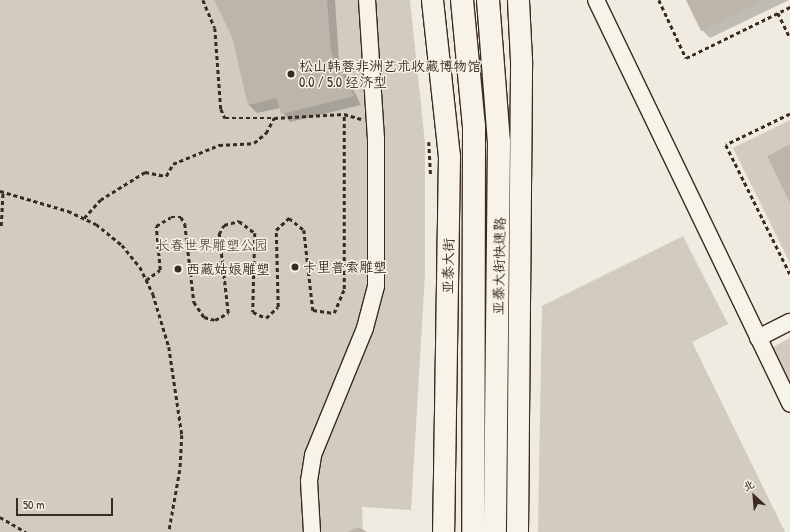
<!DOCTYPE html>
<html>
<head>
<meta charset="utf-8">
<style>
  body { margin:0 }
  #map { position:relative; width:790px; height:532px; overflow:hidden; background:#efebe0; font-family:"Patrick Hand","LXGW WenKai TC",sans-serif }
  div>[style] { position:absolute }
  .green>* { inset:0; background:#d1cbc0 }
  .shadow>* { inset:0; background:#0003 }
  .building>* { inset:0; background:#bdb5aa }
  .path>* { height:2.5px; margin-top:-1.25px; transform-origin:0; background:repeating-linear-gradient(90deg,#3b2a1e 0 4px,transparent 0 7px) }
  .roads { filter:drop-shadow(1px 0 #3b2a1e) drop-shadow(-1px 0 #3b2a1e) drop-shadow(0 1px #3b2a1e) drop-shadow(0 -1px #3b2a1e) }
  .minor>* { height:16px; margin:-8px; padding:0 8px; transform-origin:8px; border-radius:8px; background:#f7f3e8 }
  .major>* { height:21px; margin:-10.5px; padding:0 10.5px; transform-origin:10.5px; border-radius:10.5px; background:#f7f3e8 }
  .highway>* { height:22px; margin:-11px; padding:0 11px; transform-origin:11px; border-radius:11px; background:#f7f3e8 }
  .dots>* { width:11px; height:11px; translate:-50% -50%; box-sizing:border-box; border:2px solid #f7f3e8; border-radius:50% }
  span { translate:-50% -50%; white-space:nowrap; text-align:center; line-height:1.15; -webkit-text-stroke:3px #f7f3e8; paint-order:stroke }
  .poi-label { font-size:14px; color:#3b2a1e }
  .left { translate:0 -50%; text-align:left }
  .park-label { font-size:14px; color:#605246 }
  .street-label { font-size:14px; color:#3b2a1e }
  .north { position:absolute; left:734px; top:476px; width:40px; height:40px; -webkit-text-stroke:3px #f7f3e8; paint-order:stroke; rotate:334deg; font-size:11px; font-weight:700; line-height:16px; text-align:center; color:#3b2a1e }
  .north::after { content:''; display:block; margin:auto; width:14px; height:18px; background:#3b2a1e; clip-path:polygon(50% 0,100% 100%,50% 72%,0 100%) }
  .scale { position:absolute; left:16px; top:498px; width:97px; height:18px; box-sizing:border-box; border:2px solid #3b2a1e; border-top:0; padding-left:5px; font-size:12px; line-height:14px; white-space:nowrap; color:#3b2a1e; -webkit-text-stroke:3px #f7f3e8; paint-order:stroke }
</style>
</head>
<body>
<div id="map">
  <div class="green">
    <div style="clip-path:polygon(0 0,410px 0,425px 143px,425px 274px,411px 510px,362px 507px,363px 532px,0 532px)"></div>
    <div style="clip-path:polygon(790px 120px,790px 144px,767px 156px,790px 204px,790px 263px,733px 148px)"></div>
    <div style="clip-path:polygon(683px 236px,728px 324px,692px 342px,785px 532px,538px 532px,542px 306px)"></div>
    <div style="clip-path:polygon(790px 338px,790px 382px,773px 347px)"></div>
  </div>
  <div class="shadow">
    <div style="clip-path:polygon(215px 0,335px 0,339px 61px,361px 105px,290px 122px,280px 108px,257px 113px,249px 105px,233px 37px)"></div>
    <div style="clip-path:polygon(688px 0,789px 0,710px 38px,702px 30px)"></div>
  </div>
  <div class="building">
    <div style="clip-path:polygon(214px 0,327px 0,331px 52px,354px 96px,281px 114px,277px 98px,248px 105px,232px 37px)"></div>
    <div style="clip-path:polygon(686px 0,764px 0,701px 31px)"></div>
    <div style="clip-path:polygon(790px 144px,790px 204px,767px 156px)"></div>
    <div style="clip-path:polygon(355px 528px,360px 528px,367px 532px,348px 532px)"></div>
  </div>
  <div class="path">
    <div style="left:203px;top:0;width:30px;rotate:67deg"></div>
    <div style="left:215px;top:28px;width:81px;rotate:85.8deg"></div>
    <div style="left:221px;top:109px;width:10px;rotate:66deg"></div>
    <div style="left:225px;top:118px;width:49px"></div>
    <div style="left:659px;top:0;width:64px;rotate:65deg"></div>
    <div style="left:686px;top:58px;width:116px;rotate:-26.1deg"></div>
    <div style="left:778px;top:13px;width:28px;rotate:64deg"></div>
    <div style="left:790px;top:114px;width:71px;rotate:154.2deg"></div>
    <div style="left:726px;top:145px;width:144px;rotate:63.6deg"></div>
    <div style="left:429px;top:142px;width:33px;rotate:87deg"></div>
    <div style="left:0;top:191px;width:71px;rotate:16.4deg"></div>
    <div style="left:68px;top:211px;width:31px;rotate:25deg"></div>
    <div style="left:96px;top:224px;width:33px;rotate:39deg"></div>
    <div style="left:122px;top:245px;width:28px;rotate:51deg"></div>
    <div style="left:140px;top:267px;width:30px;rotate:64deg"></div>
    <div style="left:153px;top:294px;width:55px;rotate:73.2deg"></div>
    <div style="left:169px;top:347px;width:89px;rotate:81.6deg"></div>
    <div style="left:182px;top:435px;width:35px;rotate:93deg"></div>
    <div style="left:180px;top:470px;width:63px;rotate:100.1deg"></div>
    <div style="left:84px;top:218px;width:24px;rotate:-48deg"></div>
    <div style="left:100px;top:200px;width:53px;rotate:-31.9deg"></div>
    <div style="left:145px;top:172px;width:21px;rotate:11deg"></div>
    <div style="left:166px;top:176px;width:14px;rotate:-60deg"></div>
    <div style="left:173px;top:164px;width:50px;rotate:-22.4deg"></div>
    <div style="left:219px;top:145px;width:35px;rotate:-3deg"></div>
    <div style="left:254px;top:143px;width:16px;rotate:-40deg"></div>
    <div style="left:266px;top:133px;width:17px;rotate:-62deg"></div>
    <div style="left:274px;top:118px;width:70px;rotate:-3.3deg"></div>
    <div style="left:344px;top:114px;width:18px;rotate:16deg"></div>
    <div style="left:1px;top:226px;width:34px;rotate:-87deg"></div>
    <div style="left:146px;top:280px;width:17px;rotate:-36deg"></div>
    <div style="left:160px;top:270px;width:44px;rotate:-95.2deg"></div>
    <div style="left:156px;top:226px;width:17px;rotate:-31deg"></div>
    <div style="left:171px;top:217px;width:10px"></div>
    <div style="left:181px;top:217px;width:8px;rotate:60deg"></div>
    <div style="left:185px;top:224px;width:79px;rotate:83.4deg"></div>
    <div style="left:194px;top:302px;width:18px;rotate:56deg"></div>
    <div style="left:204px;top:317px;width:11px;rotate:15deg"></div>
    <div style="left:215px;top:320px;width:15px;rotate:-28deg"></div>
    <div style="left:228px;top:313px;width:80px;rotate:-96.5deg"></div>
    <div style="left:219px;top:234px;width:10px;rotate:-61deg"></div>
    <div style="left:224px;top:225px;width:16px;rotate:-15deg"></div>
    <div style="left:239px;top:221px;width:20px;rotate:37deg"></div>
    <div style="left:255px;top:233px;width:79px;rotate:91.5deg"></div>
    <div style="left:253px;top:312px;width:14px;rotate:25deg"></div>
    <div style="left:266px;top:318px;width:16px;rotate:-43deg"></div>
    <div style="left:278px;top:307px;width:77px;rotate:-91.5deg"></div>
    <div style="left:276px;top:230px;width:18px;rotate:-43deg"></div>
    <div style="left:289px;top:218px;width:19px;rotate:39deg"></div>
    <div style="left:304px;top:230px;width:81px;rotate:83.6deg"></div>
    <div style="left:313px;top:310px;width:21px;rotate:8deg"></div>
    <div style="left:334px;top:313px;width:26px;rotate:-67deg"></div>
    <div style="left:344px;top:289px;width:175px;rotate:-90deg"></div>
    <div style="left:0;top:517px;width:30px;rotate:30deg"></div>
  </div>
  <div class="roads">
    <div class="minor">
      <div style="left:596px;top:0;width:448px;rotate:64.3deg"></div>
      <div style="left:758px;top:338px;width:36px;rotate:-27deg"></div>
      <div style="left:312px;top:532px;width:51px;rotate:-93.4deg"></div>
      <div style="left:309px;top:481px;width:26px;rotate:-81deg"></div>
      <div style="left:313px;top:455px;width:137px;rotate:-67.7deg"></div>
      <div style="left:365px;top:328px;width:43px;rotate:-75.3deg"></div>
      <div style="left:376px;top:286px;width:147px;rotate:-90deg"></div>
      <div style="left:376px;top:139px;width:139px;rotate:-93.7deg"></div>
    </div>
    <div class="major">
      <div style="left:432px;top:0;width:157px;rotate:83.8deg"></div>
      <div style="left:449px;top:156px;width:376px;rotate:90.9deg"></div>
      <div style="left:517px;top:532px;width:472px;rotate:-89.5deg"></div>
      <div style="left:521px;top:60px;width:60px;rotate:-92.9deg"></div>
    </div>
    <div class="highway">
      <div style="left:462px;top:0;width:127px;rotate:84.6deg"></div>
      <div style="left:474px;top:126px;width:406px;rotate:90.1deg"></div>
      <div style="left:488px;top:0;width:142px;rotate:85.6deg"></div>
      <div style="left:499px;top:142px;width:390px;rotate:90.6deg"></div>
    </div>
  </div>
  <div class="dots">
    <div style="left:291px;top:74px;background:#3b2a1e"></div>
    <div style="left:295px;top:267px;background:#3b2a1e"></div>
    <div style="left:178px;top:269px;background:#3b2a1e"></div>
  </div>
  <div class="poi-label">
    <span class="left" style="left:299px;top:74px">松山韩蓉非洲艺术收藏博物馆<br>0.0 / 5.0 经济型</span>
    <span class="left" style="left:303px;top:267px">卡里普索雕塑</span>
    <span class="left" style="left:186px;top:269px">西藏姑娘雕塑</span>
  </div>
  <div class="park-label">
    <span style="left:212px;top:245px">长春世界雕塑公园</span>
  </div>
  <div class="street-label">
    <span style="left:448px;top:266px;rotate:-89deg">亚泰大街</span>
    <span style="left:499px;top:266px;rotate:-89deg">亚泰大街快速路</span>
  </div>
  <div class="north">北</div>
  <div class="scale">50 m</div>
</div>
</body>
</html>
